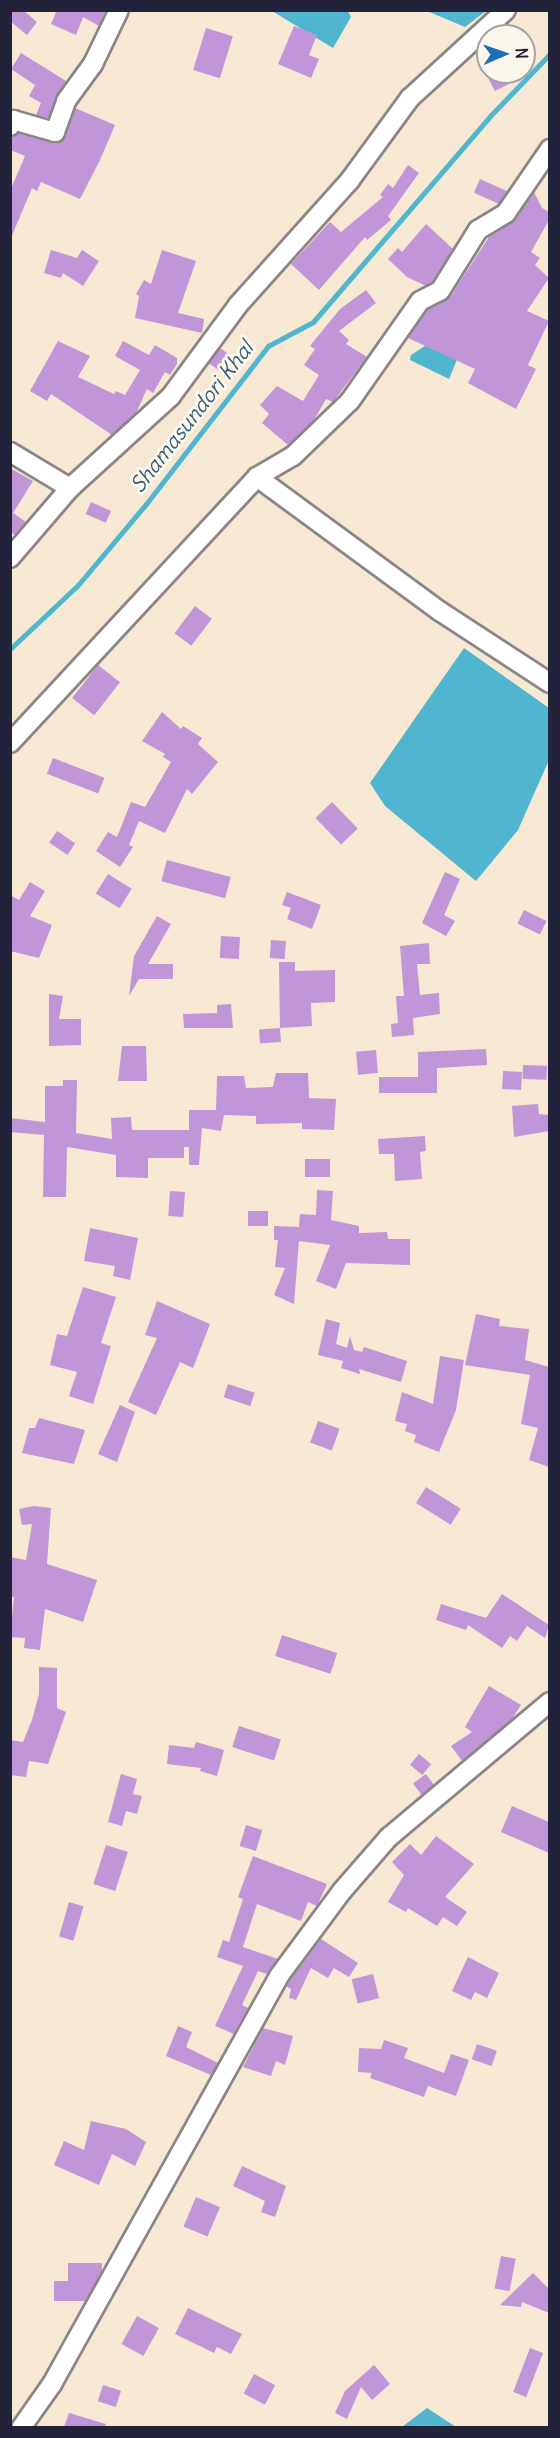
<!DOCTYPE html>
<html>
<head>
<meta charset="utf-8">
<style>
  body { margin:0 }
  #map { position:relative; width:560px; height:2438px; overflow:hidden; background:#f6e8d2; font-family:Delius,sans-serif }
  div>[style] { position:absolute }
  .water>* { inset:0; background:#50b5cf }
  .stream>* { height:5px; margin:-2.5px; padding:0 2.5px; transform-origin:2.5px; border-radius:2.5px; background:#50b5cf }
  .building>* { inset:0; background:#c096d9; transform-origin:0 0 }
  .roads { filter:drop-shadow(2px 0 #8c8586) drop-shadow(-2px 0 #8c8586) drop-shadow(0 2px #8c8586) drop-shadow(0 -2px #8c8586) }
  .street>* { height:18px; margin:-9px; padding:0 9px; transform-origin:9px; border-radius:9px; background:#fff }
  span { translate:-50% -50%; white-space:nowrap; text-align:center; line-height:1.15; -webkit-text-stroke:6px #fbf7ec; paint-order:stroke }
  .water-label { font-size:21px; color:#345d76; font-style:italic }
  .frame { position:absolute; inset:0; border:12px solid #22223b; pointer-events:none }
  .north { position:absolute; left:476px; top:24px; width:60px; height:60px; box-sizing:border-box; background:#fbf7ec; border:2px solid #a4a2a5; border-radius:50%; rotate:88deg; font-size:16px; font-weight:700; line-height:24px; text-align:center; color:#22223b }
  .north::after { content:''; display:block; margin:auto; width:21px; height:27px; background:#1f6fb2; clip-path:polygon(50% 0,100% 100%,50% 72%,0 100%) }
</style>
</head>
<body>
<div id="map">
  <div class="water">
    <div style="clip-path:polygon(272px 11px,348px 11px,351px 17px,333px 48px)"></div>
    <div style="clip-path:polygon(427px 11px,486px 11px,465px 27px)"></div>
    <div style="clip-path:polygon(428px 344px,458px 357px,449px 379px,410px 360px,411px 355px)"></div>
    <div style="clip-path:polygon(464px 648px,549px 708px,549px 760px,518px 830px,476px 881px,385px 806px,370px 783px)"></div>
    <div style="clip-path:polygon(427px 2408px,456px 2427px,402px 2427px)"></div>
  </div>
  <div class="stream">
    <div style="left:10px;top:649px;width:93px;rotate:-43.3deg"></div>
    <div style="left:78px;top:585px;width:106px;rotate:-50deg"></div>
    <div style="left:146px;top:504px;width:200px;rotate:-52.3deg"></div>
    <div style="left:268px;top:346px;width:51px;rotate:-28.1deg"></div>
    <div style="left:313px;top:322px;width:273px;rotate:-49.3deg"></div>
    <div style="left:491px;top:115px;width:85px;rotate:-46deg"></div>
  </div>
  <div class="building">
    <div style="clip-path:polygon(10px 10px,23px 10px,37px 22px,27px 35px,10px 21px)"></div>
    <div style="clip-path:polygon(57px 10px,106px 10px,99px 26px,83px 17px,76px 35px,51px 24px)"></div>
    <div style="clip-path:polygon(294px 26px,317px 35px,309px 55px,319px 59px,311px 78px,278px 64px)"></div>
    <div style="left:206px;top:28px;width:28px;height:44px;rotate:17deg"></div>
    <div style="clip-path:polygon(21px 53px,66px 81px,48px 118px,36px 115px,41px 103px,29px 96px,35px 85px,11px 69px)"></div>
    <div style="clip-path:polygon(485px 72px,502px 72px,509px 84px,495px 91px)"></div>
    <div style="clip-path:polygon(75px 108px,115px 125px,100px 160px,80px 199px,41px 182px,37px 191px,32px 188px,10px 240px,10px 191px,25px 156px,10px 150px,10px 137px,18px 133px,58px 143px,65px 136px)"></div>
    <div style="clip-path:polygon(408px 165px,419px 173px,388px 216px,391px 220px,367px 240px,365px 237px,319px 290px,291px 264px,330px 222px,341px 232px,383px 197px,380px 195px,388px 184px,393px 188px)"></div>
    <div style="left:480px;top:179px;width:30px;height:15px;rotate:24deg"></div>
    <div style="clip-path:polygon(534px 192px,542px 208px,549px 212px,549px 220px,531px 252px,540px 258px,535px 265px,549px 278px,527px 311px,549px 321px,528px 365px,536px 369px,516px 409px,468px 383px,475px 369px,408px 338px,428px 310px,450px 297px,489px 237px,515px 220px)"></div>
    <div style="clip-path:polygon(426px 224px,453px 249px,432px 282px,426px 286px,407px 277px,388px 259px,398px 248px,402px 252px)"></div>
    <div style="clip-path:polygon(51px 250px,77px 258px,82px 250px,99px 261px,83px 286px,63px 273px,61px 278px,44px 273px)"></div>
    <div style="clip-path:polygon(162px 250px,196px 261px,178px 313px,204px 319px,202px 333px,135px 318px,139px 296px,136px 294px,144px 280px,151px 284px)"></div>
    <div style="clip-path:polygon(366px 290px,376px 303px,339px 331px,349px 340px,346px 344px,367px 357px,333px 402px,326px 399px,314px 420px,288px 445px,262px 423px,269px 414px,260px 405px,277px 386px,303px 401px,319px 375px,304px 365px,315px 349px,310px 346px,340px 309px)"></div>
    <div style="clip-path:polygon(58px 341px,90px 356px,78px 377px,114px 394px,116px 391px,125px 395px,140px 370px,115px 356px,123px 341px,149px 355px,155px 345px,177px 358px,177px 364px,170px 375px,165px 372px,153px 393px,147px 389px,136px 413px,112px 435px,51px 394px,47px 401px,30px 391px)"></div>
    <div style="left:220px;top:348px;width:12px;height:19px;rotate:35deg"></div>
    <div style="clip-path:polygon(10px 468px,33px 481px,13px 513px,26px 522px,15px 535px,10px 532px)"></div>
    <div style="left:91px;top:502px;width:22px;height:13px;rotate:24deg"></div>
    <div style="left:195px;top:606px;width:21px;height:34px;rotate:37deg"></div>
    <div style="left:98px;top:665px;width:28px;height:42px;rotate:38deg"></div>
    <div style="clip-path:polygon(162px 712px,181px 729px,183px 726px,202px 738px,198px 744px,218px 762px,192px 794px,187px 789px,165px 833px,139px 821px,129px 845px,133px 847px,120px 867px,96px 851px,108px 832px,117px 837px,131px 802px,145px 807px,171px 762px,163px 757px,165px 754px,142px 741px)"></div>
    <div style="left:53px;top:758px;width:55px;height:17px;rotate:21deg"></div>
    <div style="left:332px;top:802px;width:37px;height:23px;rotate:46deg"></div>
    <div style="left:57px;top:831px;width:22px;height:14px;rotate:34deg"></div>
    <div style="left:167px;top:860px;width:66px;height:22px;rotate:15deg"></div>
    <div style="clip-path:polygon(445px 872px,460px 879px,444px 915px,455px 921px,446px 936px,422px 923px)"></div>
    <div style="left:108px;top:874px;width:28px;height:23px;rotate:32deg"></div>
    <div style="clip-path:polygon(30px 882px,45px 891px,30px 916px,52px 925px,39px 958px,10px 951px,10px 895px,19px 900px)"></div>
    <div style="clip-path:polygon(287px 892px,321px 905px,312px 929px,287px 919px,291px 908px,282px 905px)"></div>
    <div style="left:524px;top:910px;width:25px;height:15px;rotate:26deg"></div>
    <div style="clip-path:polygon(157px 916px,171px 924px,148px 964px,173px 964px,173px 979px,139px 979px,129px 996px,134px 956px)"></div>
    <div style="left:221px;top:936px;width:19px;height:22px;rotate:3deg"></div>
    <div style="left:271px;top:940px;width:15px;height:18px;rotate:4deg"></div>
    <div style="clip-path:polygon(429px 943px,430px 964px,417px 964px,420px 995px,439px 993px,440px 1014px,413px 1018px,414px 1035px,392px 1037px,391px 1024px,398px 1023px,396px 996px,404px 996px,400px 946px)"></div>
    <div style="clip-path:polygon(279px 962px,295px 962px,295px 971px,335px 970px,335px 1002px,311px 1003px,312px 1026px,280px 1028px)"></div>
    <div style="clip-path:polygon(49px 994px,63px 996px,59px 1019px,81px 1019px,81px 1045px,49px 1046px)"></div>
    <div style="clip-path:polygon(231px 1004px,233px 1028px,184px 1028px,183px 1014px,217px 1013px,217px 1005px)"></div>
    <div style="left:280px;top:1028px;width:14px;height:21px;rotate:86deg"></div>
    <div style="clip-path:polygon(122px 1046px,146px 1046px,147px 1081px,118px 1081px)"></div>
    <div style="clip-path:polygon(486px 1049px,487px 1065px,437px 1068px,437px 1093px,379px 1093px,379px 1077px,418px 1077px,418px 1052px)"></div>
    <div style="left:376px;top:1050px;width:23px;height:20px;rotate:85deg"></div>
    <div style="left:523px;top:1065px;width:24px;height:14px;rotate:2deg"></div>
    <div style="left:503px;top:1071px;width:19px;height:18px;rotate:3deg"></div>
    <div style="clip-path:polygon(276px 1073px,308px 1073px,309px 1098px,336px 1099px,334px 1130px,302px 1129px,302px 1123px,256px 1124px,256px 1116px,224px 1115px,221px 1131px,202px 1128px,199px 1165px,189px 1165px,189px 1147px,184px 1147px,184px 1158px,148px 1158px,148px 1178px,116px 1177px,116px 1155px,67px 1147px,66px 1197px,43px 1197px,44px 1135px,10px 1132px,10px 1118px,45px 1122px,45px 1086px,63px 1086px,63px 1080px,77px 1080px,76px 1133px,112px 1139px,111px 1118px,131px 1117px,132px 1130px,189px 1130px,189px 1110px,216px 1110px,217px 1076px,244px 1076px,246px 1088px,273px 1087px)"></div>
    <div style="clip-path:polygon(538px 1104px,539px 1114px,549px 1115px,549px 1131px,514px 1137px,512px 1106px)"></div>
    <div style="clip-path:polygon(425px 1136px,426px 1151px,420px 1152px,422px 1179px,395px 1181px,394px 1154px,379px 1154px,378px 1139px)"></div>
    <div style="left:305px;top:1159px;width:25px;height:18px"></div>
    <div style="clip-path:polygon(317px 1190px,333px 1191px,331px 1220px,359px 1226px,359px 1233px,387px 1232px,388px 1239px,410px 1239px,410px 1265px,346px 1263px,336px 1289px,316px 1281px,330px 1245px,299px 1241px,294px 1304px,274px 1295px,285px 1268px,275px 1267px,278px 1240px,274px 1240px,274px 1226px,299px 1227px,300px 1214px,316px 1215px)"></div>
    <div style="left:170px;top:1191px;width:15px;height:25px;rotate:4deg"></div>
    <div style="left:248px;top:1211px;width:20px;height:15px"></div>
    <div style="clip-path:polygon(90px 1228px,138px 1238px,130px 1280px,113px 1276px,115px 1266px,84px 1261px)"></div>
    <div style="clip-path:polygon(83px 1287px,116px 1297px,101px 1343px,111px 1346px,93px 1404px,69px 1396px,77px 1372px,50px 1365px,57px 1334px,67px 1336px)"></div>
    <div style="clip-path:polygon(157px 1301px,210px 1324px,193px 1368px,180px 1362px,156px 1415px,128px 1402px,157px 1338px,145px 1335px)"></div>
    <div style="clip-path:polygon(476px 1314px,500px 1319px,499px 1326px,529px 1329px,525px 1360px,549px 1367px,549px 1467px,529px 1460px,538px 1428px,521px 1424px,530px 1375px,465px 1365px)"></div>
    <div style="clip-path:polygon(326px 1319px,340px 1323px,336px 1344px,347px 1348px,350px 1336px,354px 1350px,362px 1352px,364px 1347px,407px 1361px,401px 1382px,359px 1369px,360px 1374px,341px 1368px,343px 1361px,318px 1355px)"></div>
    <div style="clip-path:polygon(440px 1356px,464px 1360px,456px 1410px,439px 1452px,414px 1442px,416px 1435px,405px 1431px,407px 1424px,395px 1421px,402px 1392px,433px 1404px)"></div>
    <div style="left:228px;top:1384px;width:28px;height:14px;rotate:18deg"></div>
    <div style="clip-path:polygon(120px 1405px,135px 1412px,117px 1462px,98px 1454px)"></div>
    <div style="clip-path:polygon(39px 1418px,85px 1430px,74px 1464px,22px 1453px,29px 1428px,35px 1428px)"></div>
    <div style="left:318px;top:1421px;width:23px;height:23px;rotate:20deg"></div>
    <div style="left:426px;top:1487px;width:41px;height:19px;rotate:32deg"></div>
    <div style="clip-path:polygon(34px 1506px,51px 1508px,47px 1564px,97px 1580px,83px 1622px,45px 1609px,40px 1650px,24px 1648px,25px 1638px,10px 1637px,14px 1597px,10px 1596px,10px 1557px,26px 1560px,32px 1524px,22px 1525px,19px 1509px)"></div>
    <div style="clip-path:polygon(502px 1594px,549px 1625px,545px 1638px,527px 1626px,517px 1641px,510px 1636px,502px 1648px,468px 1625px,466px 1630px,436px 1620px,441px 1604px,486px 1618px)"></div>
    <div style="left:282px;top:1635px;width:58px;height:22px;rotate:18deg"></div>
    <div style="clip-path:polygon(39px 1667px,57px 1668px,57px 1708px,66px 1712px,48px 1764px,29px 1761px,26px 1777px,10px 1775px,10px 1740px,23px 1742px,32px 1720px,39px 1694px)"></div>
    <div style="clip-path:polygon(489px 1686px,521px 1705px,512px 1719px,462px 1761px,451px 1746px,472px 1732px,465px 1727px)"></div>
    <div style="left:239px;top:1726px;width:44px;height:22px;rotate:18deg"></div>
    <div style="clip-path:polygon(196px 1742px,224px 1750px,217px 1776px,200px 1771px,201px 1768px,167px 1764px,169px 1745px,194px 1748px)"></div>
    <div style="left:419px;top:1754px;width:16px;height:14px;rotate:40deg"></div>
    <div style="clip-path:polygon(121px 1774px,137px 1779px,133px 1794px,142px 1796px,137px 1814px,126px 1811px,122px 1826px,108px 1822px)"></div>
    <div style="left:426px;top:1774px;width:14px;height:16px;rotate:54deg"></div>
    <div style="clip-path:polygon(512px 1806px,549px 1822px,549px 1853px,501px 1832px)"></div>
    <div style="left:246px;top:1825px;width:17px;height:22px;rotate:17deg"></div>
    <div style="clip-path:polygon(436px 1836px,474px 1864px,445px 1897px,467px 1912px,457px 1926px,443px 1917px,437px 1926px,408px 1908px,406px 1912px,388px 1902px,404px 1875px,392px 1862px,410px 1844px,421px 1855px)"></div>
    <div style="left:106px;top:1845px;width:23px;height:41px;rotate:18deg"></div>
    <div style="clip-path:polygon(253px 1856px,327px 1884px,317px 1906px,308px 1902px,301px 1921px,257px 1904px,243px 1947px,278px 1959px,267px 1974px,258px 1971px,242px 2005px,248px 2008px,234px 2034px,215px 2026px,243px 1966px,217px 1957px,223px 1940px,229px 1942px,243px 1899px,238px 1897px)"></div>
    <div style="left:69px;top:1902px;width:15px;height:36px;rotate:16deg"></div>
    <div style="clip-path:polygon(321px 1939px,358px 1963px,349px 1977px,334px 1968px,328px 1978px,311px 1968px,296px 2000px,289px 1998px,291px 1989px,286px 1986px)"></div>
    <div style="clip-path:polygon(468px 1957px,499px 1973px,487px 1998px,475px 1992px,471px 2000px,452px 1991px)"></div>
    <div style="left:373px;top:1974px;width:25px;height:22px;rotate:76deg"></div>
    <div style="clip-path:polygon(178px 2026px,192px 2032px,186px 2047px,218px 2063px,211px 2075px,166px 2056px)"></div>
    <div style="clip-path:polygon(263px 2028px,293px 2036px,285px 2065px,276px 2061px,271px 2076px,243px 2067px)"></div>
    <div style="clip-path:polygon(384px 2040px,408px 2048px,404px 2058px,444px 2073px,451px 2054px,469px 2060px,456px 2096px,428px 2086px,424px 2097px,370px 2078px,372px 2073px,358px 2072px,359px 2048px,381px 2049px)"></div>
    <div style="left:477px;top:2044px;width:21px;height:16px;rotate:19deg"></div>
    <div style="clip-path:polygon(91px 2121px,126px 2129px,146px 2142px,135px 2166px,112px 2154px,99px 2185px,54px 2165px,64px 2141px,84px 2150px)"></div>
    <div style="clip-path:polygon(242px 2166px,286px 2186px,275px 2217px,261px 2212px,265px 2201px,233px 2186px)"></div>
    <div style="left:196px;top:2197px;width:26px;height:32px;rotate:23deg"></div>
    <div style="left:501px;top:2256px;width:15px;height:33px;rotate:11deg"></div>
    <div style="clip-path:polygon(68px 2263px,102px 2263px,102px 2272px,85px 2301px,54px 2301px,54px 2281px,68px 2281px)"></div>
    <div style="clip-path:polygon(533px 2273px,549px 2289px,549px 2313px,522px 2302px,521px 2307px,500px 2305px)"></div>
    <div style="clip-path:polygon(188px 2308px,242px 2334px,231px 2354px,217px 2347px,214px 2353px,175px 2334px)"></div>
    <div style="left:137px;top:2316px;width:25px;height:32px;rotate:29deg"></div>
    <div style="left:530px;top:2348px;width:14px;height:47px;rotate:21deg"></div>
    <div style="clip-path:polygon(374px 2365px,390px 2384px,372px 2400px,361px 2387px,347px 2419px,335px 2413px,345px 2391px)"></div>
    <div style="left:254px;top:2374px;width:24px;height:22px;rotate:28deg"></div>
    <div style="left:103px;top:2385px;width:19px;height:17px;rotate:18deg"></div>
    <div style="clip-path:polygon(69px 2413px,106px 2424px,105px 2427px,64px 2427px)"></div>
  </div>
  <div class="roads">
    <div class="street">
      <div style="left:10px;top:126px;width:7px;rotate:-63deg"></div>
      <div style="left:13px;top:120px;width:44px;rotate:15.9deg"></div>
      <div style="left:55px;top:132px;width:33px;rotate:-70deg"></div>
      <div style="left:66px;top:101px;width:46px;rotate:-53.9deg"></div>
      <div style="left:93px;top:64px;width:60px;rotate:-64.3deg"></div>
      <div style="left:10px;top:452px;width:70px;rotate:31deg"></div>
      <div style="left:257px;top:477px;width:228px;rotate:36.3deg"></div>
      <div style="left:441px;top:612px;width:130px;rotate:33.1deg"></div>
      <div style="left:10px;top:558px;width:92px;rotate:-49.4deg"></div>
      <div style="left:70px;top:488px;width:137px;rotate:-42.3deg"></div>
      <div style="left:171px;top:396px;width:113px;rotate:-53.6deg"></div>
      <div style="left:238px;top:305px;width:168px;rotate:-48.1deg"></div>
      <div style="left:350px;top:180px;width:102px;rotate:-53.8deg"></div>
      <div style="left:410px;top:98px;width:130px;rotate:-42.5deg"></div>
      <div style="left:10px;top:743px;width:363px;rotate:-47.1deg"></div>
      <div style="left:257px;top:477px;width:42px;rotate:-30.3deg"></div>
      <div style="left:293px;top:456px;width:79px;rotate:-44deg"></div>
      <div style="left:350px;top:401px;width:122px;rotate:-55deg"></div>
      <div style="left:420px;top:301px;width:22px;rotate:-27deg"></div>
      <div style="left:440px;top:291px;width:72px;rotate:-58.1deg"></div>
      <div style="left:478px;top:230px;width:33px;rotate:-31deg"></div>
      <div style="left:506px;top:213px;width:78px;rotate:-55.5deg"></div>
      <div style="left:21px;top:2428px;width:54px;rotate:-54.8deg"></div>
      <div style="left:52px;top:2384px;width:467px;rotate:-60.9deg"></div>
      <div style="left:279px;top:1976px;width:106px;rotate:-53.5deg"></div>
      <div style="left:342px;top:1891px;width:72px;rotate:-49deg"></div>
      <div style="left:389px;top:1837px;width:210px;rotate:-40deg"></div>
    </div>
  </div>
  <div class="water-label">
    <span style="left:192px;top:417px;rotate:-52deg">Shamasundori Khal</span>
  </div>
  <div class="frame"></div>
  <div class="north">N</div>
</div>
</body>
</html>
